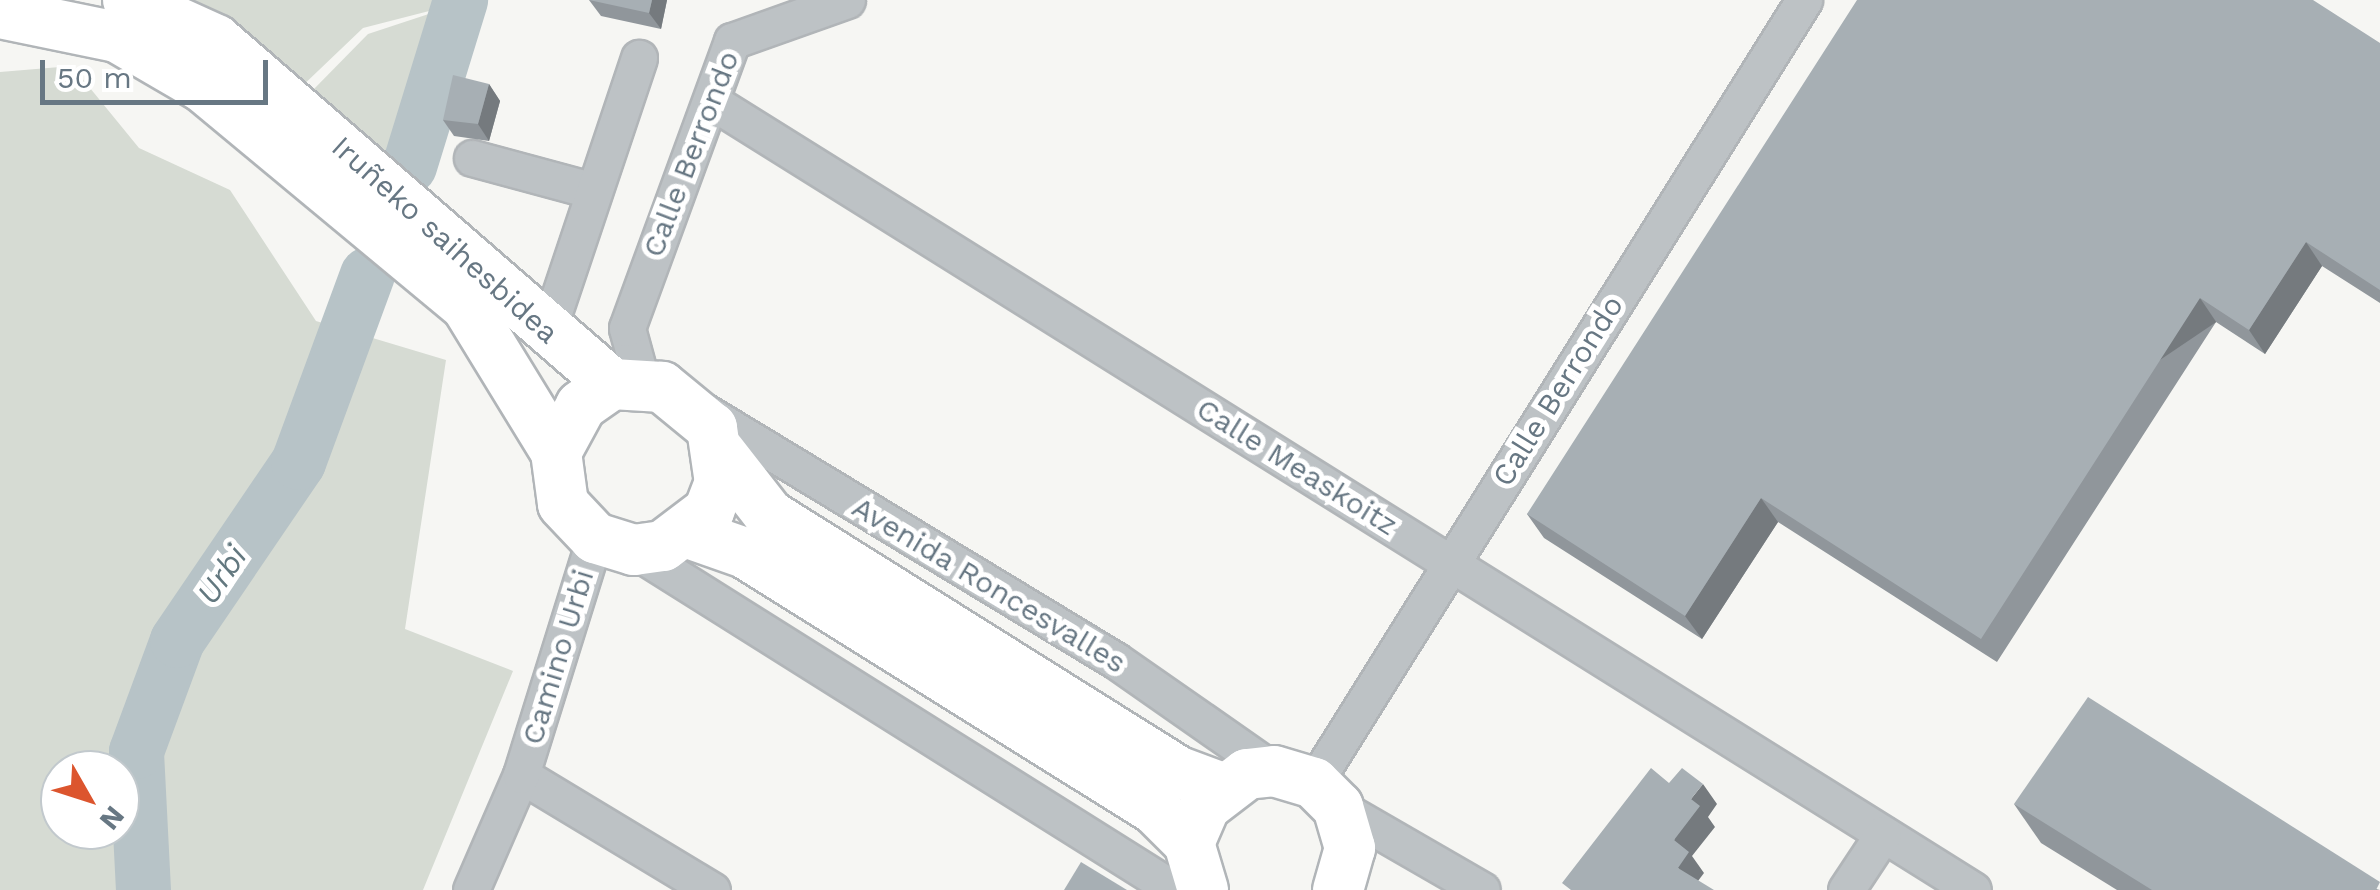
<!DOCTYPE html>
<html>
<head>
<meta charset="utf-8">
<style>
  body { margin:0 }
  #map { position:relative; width:2380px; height:890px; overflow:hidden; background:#f6f6f3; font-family:"Work Sans",sans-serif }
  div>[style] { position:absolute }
  .green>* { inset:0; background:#d6dbd3 }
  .river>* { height:55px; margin:-27.5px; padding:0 27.5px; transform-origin:27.5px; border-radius:27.5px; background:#b7c3c7 }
  .roads { filter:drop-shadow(2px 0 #b1b5b8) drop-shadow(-2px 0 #b1b5b8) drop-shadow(0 2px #b1b5b8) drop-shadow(0 -2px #b1b5b8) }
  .minor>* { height:35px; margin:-17.5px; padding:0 17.5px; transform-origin:17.5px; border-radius:17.5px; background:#bdc2c5 }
  .highway>* { height:50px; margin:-25px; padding:0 25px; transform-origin:25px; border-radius:25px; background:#fff }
  .wall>* { inset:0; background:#90969b }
  .shaded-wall>* { inset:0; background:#757a7e; transform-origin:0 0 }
  .building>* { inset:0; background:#a7afb4 }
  span { translate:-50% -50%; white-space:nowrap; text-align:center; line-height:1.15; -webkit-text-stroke:10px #fff; paint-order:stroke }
  .street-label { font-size:30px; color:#677783 }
  .water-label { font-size:32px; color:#63787f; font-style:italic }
  .north { position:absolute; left:40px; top:750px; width:100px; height:100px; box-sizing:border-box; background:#fff; border:2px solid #c2c9cd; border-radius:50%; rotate:129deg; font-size:28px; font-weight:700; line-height:40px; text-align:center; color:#677783 }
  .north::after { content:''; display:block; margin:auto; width:35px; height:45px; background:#dc552e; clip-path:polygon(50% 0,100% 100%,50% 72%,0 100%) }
  .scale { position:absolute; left:40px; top:60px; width:228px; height:45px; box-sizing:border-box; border:5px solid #677783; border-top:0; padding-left:12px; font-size:30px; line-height:35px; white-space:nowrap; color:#677783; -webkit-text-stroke:8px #fff; paint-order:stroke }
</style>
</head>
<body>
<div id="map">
  <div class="green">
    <div style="clip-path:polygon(184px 0,472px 0,363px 28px,297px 91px)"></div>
    <div style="clip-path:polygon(453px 6px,403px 168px,312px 91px,368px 34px)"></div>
    <div style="clip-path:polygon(evenodd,72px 66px,139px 148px,230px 190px,316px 321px,446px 360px,405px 629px,513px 671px,423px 890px,0 890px,0 72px,72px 66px,60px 770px,120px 770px,120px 830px,60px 830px,60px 770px)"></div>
  </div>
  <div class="river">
    <div style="left:409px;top:166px;width:174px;rotate:-72.9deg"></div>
    <div style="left:143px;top:890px;width:139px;rotate:-92.9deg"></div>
    <div style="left:136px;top:751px;width:118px;rotate:-69.7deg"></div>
    <div style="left:177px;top:640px;width:215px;rotate:-55.8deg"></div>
    <div style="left:298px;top:462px;width:200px;rotate:-69.8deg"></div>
  </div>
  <div class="roads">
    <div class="minor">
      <div style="left:711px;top:101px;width:1488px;rotate:32.01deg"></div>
      <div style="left:472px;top:158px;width:126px;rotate:15.1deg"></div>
      <div style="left:548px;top:330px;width:287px;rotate:-71.5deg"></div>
      <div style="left:642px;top:383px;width:57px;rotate:-105.3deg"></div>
      <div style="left:627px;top:328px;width:306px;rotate:-69.9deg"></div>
      <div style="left:732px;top:41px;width:122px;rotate:-19.6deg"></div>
      <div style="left:697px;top:407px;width:489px;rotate:31.2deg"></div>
      <div style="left:1115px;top:660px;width:194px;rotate:34.9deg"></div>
      <div style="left:634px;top:550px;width:639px;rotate:32.15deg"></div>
      <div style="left:521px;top:775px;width:223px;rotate:31.1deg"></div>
      <div style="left:1314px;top:783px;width:924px;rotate:-57.96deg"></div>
      <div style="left:1338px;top:807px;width:166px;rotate:30deg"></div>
      <div style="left:471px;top:890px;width:125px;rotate:-66.5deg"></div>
      <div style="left:521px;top:775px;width:248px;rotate:-72.7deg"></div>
      <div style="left:1846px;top:890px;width:67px;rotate:-56.5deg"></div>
    </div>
    <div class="highway">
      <div style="left:128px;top:0;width:97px;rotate:24.4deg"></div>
      <div style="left:216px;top:40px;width:525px;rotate:40.98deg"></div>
      <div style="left:0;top:13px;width:119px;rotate:11.6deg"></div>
      <div style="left:117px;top:37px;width:99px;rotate:30.2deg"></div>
      <div style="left:203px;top:87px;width:342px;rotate:39.7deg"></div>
      <div style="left:466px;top:305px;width:172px;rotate:58.5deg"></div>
      <div style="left:556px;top:452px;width:52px;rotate:82.3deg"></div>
      <div style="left:563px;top:504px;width:47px;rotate:46.7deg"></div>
      <div style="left:595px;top:538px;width:41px;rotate:17.1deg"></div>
      <div style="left:634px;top:550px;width:29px;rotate:-8deg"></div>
      <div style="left:663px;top:546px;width:58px;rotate:-37.3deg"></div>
      <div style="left:709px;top:511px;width:30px;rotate:-69deg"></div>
      <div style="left:720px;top:483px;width:56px;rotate:-98.3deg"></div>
      <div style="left:712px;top:428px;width:65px;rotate:-140.6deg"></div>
      <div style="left:662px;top:387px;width:50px;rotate:-176.6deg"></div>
      <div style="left:612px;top:384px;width:38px;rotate:145deg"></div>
      <div style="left:581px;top:406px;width:52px;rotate:118.5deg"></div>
      <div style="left:720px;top:452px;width:80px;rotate:52.1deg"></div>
      <div style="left:769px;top:515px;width:484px;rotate:32.1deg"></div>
      <div style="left:1179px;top:772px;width:46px;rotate:20.4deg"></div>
      <div style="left:688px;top:533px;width:60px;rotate:19.3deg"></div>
      <div style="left:745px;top:553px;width:483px;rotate:32deg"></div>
      <div style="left:1155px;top:809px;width:48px;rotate:45deg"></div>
      <div style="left:1203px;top:890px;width:49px;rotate:-106.6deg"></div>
      <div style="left:1189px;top:843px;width:40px;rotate:-66.6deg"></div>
      <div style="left:1205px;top:806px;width:53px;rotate:-37.3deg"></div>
      <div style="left:1247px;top:774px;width:27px;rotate:-6deg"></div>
      <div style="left:1274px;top:771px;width:42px;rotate:16.7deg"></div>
      <div style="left:1314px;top:783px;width:34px;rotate:45deg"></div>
      <div style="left:1338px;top:807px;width:43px;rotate:73.7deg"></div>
      <div style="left:1350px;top:848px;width:44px;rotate:105.9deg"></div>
    </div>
  </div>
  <div class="wall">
    <div style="clip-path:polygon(589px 0,667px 0,661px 29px,601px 16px)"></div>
    <div style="clip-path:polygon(2380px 43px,2380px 303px,2322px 266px,2265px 354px,2216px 322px,1997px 662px,1778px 522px,1702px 639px,1544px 538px,1527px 514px)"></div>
    <div style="clip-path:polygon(489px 84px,500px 101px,489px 141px,454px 136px,443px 120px)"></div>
    <div style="clip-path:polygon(2014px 804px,2380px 890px,2117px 890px,2041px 843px)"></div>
  </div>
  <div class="shaded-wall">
    <div style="clip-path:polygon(652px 0,667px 0,661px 29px,649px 13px)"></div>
    <div style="clip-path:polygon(489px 84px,500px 101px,489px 141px,478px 124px)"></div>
    <div style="clip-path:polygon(2306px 242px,2322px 266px,2265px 354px,2249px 330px)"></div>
    <div style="left:2200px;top:298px;width:29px;height:405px;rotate:56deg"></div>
    <div style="clip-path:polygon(1761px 498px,1778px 522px,1702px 639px,1685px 616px)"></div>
    <div style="clip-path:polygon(1703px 784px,1717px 804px,1708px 817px,1715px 827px,1692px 856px,1704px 873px,1692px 889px,1678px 868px,1674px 840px,1691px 799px)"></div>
  </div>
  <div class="building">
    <div style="clip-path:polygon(589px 0,652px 0,649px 13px)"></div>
    <div style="clip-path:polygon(1857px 0,2313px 0,2380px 43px,2380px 290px,2306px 242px,2249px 330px,2200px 298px,1981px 639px,1761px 498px,1685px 616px,1527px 514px)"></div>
    <div style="clip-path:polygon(453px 75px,489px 84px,478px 124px,443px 120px)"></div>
    <div style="clip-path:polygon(2088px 697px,2380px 882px,2376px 890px,2152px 890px,2014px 804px)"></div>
    <div style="clip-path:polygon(1651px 768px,1669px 783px,1682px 768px,1703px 784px,1691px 799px,1700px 806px,1674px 840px,1689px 852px,1678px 868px,1714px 890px,1571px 890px,1562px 883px)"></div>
    <div style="clip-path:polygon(1081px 862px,1127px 890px,1064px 890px)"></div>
  </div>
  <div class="street-label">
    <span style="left:691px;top:154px;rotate:-69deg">Calle Berrondo</span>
    <span style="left:445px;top:240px;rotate:42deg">Iruñeko saihesbidea</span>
    <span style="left:1558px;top:391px;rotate:-58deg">Calle Berrondo</span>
    <span style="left:1297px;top:467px;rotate:32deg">Calle Measkoitz</span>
    <span style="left:989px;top:585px;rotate:31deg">Avenida Roncesvalles</span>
    <span style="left:558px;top:657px;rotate:-73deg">Camino Urbi</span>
  </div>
  <div class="water-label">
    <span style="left:222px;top:575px;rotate:-56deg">Urbi</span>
  </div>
  <div class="north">N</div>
  <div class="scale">50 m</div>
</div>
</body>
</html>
